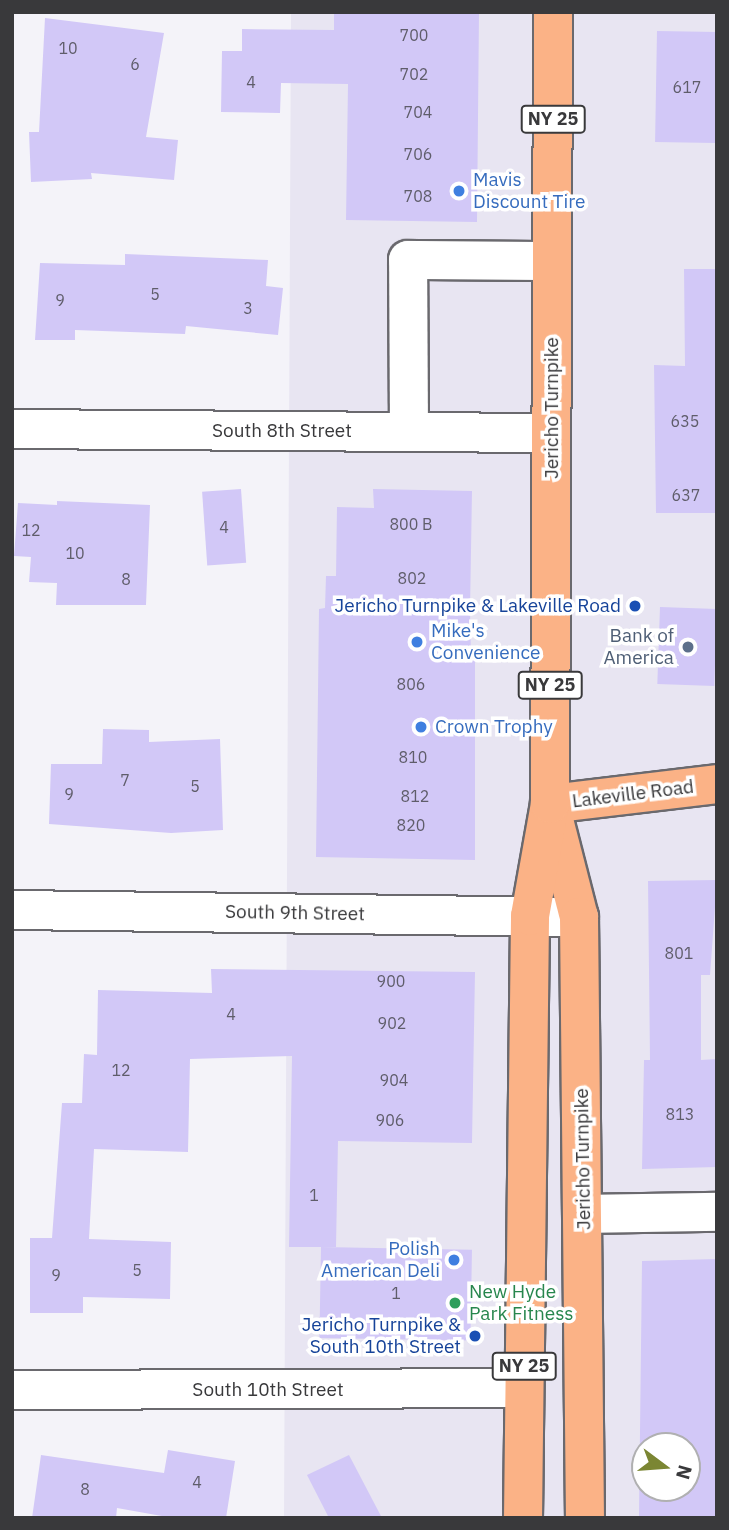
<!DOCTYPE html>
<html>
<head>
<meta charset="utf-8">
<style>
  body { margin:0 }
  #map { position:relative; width:729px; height:1530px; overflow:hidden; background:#f4f3f9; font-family:"IBM Plex Sans",sans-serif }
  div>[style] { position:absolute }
  .built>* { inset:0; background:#e8e5f2 }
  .building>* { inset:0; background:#d2c8f7; transform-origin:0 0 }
  .roads { filter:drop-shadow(2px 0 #6a696e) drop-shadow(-2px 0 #6a696e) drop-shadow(0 2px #6a696e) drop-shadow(0 -2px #6a696e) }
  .minor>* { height:38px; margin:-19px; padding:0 19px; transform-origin:19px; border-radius:19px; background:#fff }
  .major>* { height:38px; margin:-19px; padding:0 19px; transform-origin:19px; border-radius:19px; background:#fbb286 }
  .dots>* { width:19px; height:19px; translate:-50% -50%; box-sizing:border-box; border:4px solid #fff; border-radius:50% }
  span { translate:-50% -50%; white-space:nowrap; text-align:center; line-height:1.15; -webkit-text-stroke:7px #fff; paint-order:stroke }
  .number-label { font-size:16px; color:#5f5d6a }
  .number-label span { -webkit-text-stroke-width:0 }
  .shield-label span { padding:2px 5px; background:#fff; border:2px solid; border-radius:5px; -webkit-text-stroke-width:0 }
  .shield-label { font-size:18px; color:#39393b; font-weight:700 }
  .shop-label { font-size:19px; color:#366cbe }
  .left { translate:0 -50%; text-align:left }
  .right { translate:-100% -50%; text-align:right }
  .street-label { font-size:19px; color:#39393b }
  .transit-label { font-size:19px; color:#164399 }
  .service-label { font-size:19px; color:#4e5e75 }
  .leisure-label { font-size:19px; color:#27864d }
  .frame { position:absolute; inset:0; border:14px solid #39393b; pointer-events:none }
  .north { position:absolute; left:631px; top:1432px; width:70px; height:70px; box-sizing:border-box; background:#fff; border:2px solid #b0b0b1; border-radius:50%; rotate:106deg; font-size:19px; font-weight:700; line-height:28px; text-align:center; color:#39393b }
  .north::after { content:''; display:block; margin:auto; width:24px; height:32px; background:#7b8633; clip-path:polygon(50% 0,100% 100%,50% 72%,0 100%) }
</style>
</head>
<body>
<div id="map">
  <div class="built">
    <div style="clip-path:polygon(evenodd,291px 12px,717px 12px,717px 1518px,284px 1518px,291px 12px,645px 1446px,687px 1446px,687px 1488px,645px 1488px,645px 1446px)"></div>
  </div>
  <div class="building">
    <div style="clip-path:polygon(334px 12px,479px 12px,477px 222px,346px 220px,348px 84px,281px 83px,280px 113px,221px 112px,222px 51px,242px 51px,242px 29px,334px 30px)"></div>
    <div style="clip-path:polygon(45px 18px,164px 33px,146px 137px,178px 140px,174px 180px,91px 173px,92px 179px,31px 182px,29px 132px,39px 132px)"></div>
    <div style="left:657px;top:31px;width:60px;height:111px;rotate:1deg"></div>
    <div style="clip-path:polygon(125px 254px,268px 260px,266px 286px,283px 288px,278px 335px,186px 326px,185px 334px,75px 330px,75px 340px,35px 340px,40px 263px,125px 265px)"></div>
    <div style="clip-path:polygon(684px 269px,717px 269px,717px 513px,656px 513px,654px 365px,685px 366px)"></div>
    <div style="left:241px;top:489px;width:74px;height:39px;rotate:86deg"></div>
    <div style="clip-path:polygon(373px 489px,472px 491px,470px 611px,471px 658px,475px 658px,475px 860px,316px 857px,319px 609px,325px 608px,326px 576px,336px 576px,337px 507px,374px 508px)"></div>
    <div style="clip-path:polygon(57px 501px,150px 505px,146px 605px,56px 605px,57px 583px,29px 582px,31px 557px,14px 556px,18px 503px,57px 505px)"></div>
    <div style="left:660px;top:607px;width:57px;height:77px;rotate:2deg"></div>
    <div style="clip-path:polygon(103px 729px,149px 730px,149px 742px,220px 739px,223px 830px,171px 833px,49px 824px,51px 764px,102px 764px)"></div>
    <div style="clip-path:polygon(717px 880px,710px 975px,701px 975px,701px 1060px,717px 1059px,717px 1167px,642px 1169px,644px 1060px,650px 1060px,648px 881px)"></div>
    <div style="clip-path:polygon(211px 969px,475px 972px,472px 1143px,338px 1141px,336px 1247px,289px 1247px,292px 1056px,190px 1059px,188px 1152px,94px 1149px,89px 1239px,171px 1242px,170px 1299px,83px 1297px,83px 1313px,30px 1313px,30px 1238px,52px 1238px,62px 1103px,82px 1103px,84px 1054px,97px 1055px,98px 990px,212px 993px)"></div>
    <div style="left:321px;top:1247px;width:151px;height:91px;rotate:1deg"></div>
    <div style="clip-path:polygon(evenodd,717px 1259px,717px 1518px,639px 1518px,642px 1261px,717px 1259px,645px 1446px,687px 1446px,687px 1488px,645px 1488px,645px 1446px)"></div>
    <div style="clip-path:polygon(168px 1450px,235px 1461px,226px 1518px,173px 1518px,117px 1508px,116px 1518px,32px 1518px,41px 1455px,164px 1473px)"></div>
    <div style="clip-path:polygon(349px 1455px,382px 1518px,329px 1518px,307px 1475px)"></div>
  </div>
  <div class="roads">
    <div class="minor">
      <div style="left:12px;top:429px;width:539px;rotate:0.43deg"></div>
      <div style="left:409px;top:432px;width:172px;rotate:-90.3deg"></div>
      <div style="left:408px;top:260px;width:144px;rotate:0.4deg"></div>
      <div style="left:12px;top:910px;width:567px;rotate:0.71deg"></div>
      <div style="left:584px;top:1214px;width:133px;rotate:-0.9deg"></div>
      <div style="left:12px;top:1390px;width:512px;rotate:-0.22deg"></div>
    </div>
    <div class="major">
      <div style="left:550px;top:804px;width:168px;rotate:-6.8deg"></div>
      <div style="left:553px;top:816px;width:104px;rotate:75.6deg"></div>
      <div style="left:579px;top:917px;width:601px;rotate:89.43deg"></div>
      <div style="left:523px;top:1518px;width:602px;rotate:-89.33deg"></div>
      <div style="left:530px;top:916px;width:114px;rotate:-79.9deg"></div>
      <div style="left:550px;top:804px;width:792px;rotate:-89.78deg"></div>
    </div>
  </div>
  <div class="dots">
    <div style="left:459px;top:191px;background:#3f7fe0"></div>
    <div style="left:635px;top:606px;background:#1a4fb4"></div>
    <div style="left:417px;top:642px;background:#3f7fe0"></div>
    <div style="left:688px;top:647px;background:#5c6f8a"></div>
    <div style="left:421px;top:727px;background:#3f7fe0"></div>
    <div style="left:454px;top:1260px;background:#3f7fe0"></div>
    <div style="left:455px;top:1303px;background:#2e9e5b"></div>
    <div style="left:475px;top:1336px;background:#1a4fb4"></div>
  </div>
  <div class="number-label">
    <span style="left:414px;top:35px">700</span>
    <span style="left:68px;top:48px">10</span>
    <span style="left:135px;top:64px">6</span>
    <span style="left:414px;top:74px">702</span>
    <span style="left:251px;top:82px">4</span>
    <span style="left:687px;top:87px">617</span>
    <span style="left:418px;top:112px">704</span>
    <span style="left:418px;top:154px">706</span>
    <span style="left:418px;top:196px">708</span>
    <span style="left:155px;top:294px">5</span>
    <span style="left:60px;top:300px">9</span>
    <span style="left:248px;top:308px">3</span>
    <span style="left:685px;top:421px">635</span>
    <span style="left:686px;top:495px">637</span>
    <span style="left:411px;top:524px">800 B</span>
    <span style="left:224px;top:527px">4</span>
    <span style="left:31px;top:530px">12</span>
    <span style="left:75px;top:553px">10</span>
    <span style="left:412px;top:578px">802</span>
    <span style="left:126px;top:579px">8</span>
    <span style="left:411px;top:684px">806</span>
    <span style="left:413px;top:757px">810</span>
    <span style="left:125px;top:780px">7</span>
    <span style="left:195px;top:786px">5</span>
    <span style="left:69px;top:794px">9</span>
    <span style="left:415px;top:796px">812</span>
    <span style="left:411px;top:825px">820</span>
    <span style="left:679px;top:953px">801</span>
    <span style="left:391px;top:981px">900</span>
    <span style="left:231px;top:1014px">4</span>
    <span style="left:392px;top:1023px">902</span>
    <span style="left:121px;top:1070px">12</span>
    <span style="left:394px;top:1080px">904</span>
    <span style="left:680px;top:1114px">813</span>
    <span style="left:390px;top:1120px">906</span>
    <span style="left:314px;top:1195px">1</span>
    <span style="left:137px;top:1270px">5</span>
    <span style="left:56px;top:1275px">9</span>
    <span style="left:396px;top:1293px">1</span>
    <span style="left:197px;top:1482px">4</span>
    <span style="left:85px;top:1489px">8</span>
  </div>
  <div class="shield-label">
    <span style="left:553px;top:119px">NY 25</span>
    <span style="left:550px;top:685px">NY 25</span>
    <span style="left:524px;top:1366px">NY 25</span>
  </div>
  <div class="shop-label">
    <span class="left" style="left:473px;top:191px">Mavis<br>Discount Tire</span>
    <span class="left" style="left:431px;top:642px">Mike's<br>Convenience</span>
    <span class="left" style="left:435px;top:727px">Crown Trophy</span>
    <span class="right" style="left:440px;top:1260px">Polish<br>American Deli</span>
  </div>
  <div class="street-label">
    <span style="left:552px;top:408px;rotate:-90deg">Jericho Turnpike</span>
    <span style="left:282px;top:431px">South 8th Street</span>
    <span style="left:633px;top:794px;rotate:-7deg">Lakeville Road</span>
    <span style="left:295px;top:913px;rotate:1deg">South 9th Street</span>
    <span style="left:583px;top:1159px;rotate:-91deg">Jericho Turnpike</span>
    <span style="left:268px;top:1390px">South 10th Street</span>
  </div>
  <div class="transit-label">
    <span class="right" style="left:621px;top:606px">Jericho Turnpike &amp; Lakeville Road</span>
    <span class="right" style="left:461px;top:1336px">Jericho Turnpike &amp;<br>South 10th Street</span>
  </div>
  <div class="service-label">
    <span class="right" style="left:674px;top:647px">Bank of<br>America</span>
  </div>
  <div class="leisure-label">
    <span class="left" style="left:469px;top:1303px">New Hyde<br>Park Fitness</span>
  </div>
  <div class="frame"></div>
  <div class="north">N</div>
</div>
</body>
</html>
